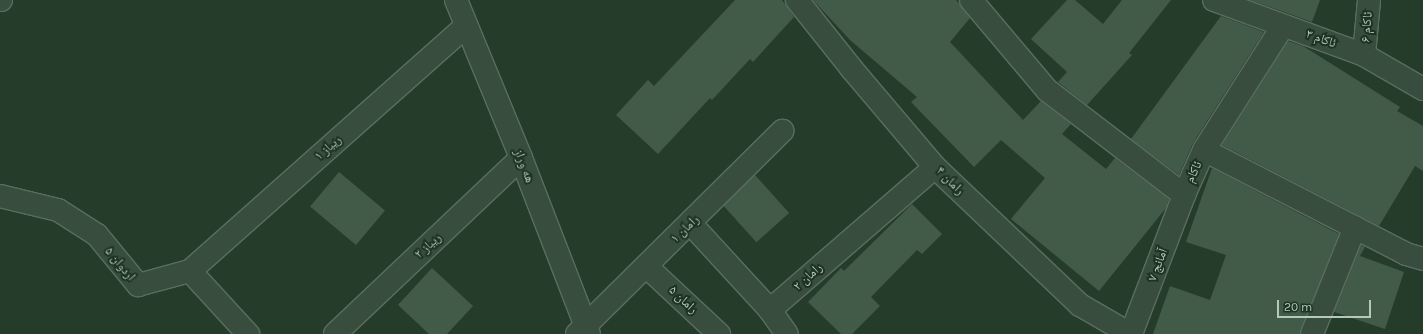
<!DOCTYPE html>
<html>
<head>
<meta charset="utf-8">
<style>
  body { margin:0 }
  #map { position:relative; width:1423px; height:334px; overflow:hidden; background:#263c2a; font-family:Karla,"Noto Naskh Arabic",sans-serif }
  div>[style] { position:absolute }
  .building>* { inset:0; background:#425b48; transform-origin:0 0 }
  .roads { filter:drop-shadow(1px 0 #5a6d5f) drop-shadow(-1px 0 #5a6d5f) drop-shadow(0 1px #5a6d5f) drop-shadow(0 -1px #5a6d5f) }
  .minor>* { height:22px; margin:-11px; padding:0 11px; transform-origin:11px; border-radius:11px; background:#394d3e }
  .tertiary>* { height:22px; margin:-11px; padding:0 11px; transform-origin:11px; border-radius:11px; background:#394d3e }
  span { translate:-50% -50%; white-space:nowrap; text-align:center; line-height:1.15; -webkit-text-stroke:4px #1e3223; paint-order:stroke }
  .street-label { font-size:13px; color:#b5c8ba }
  .scale { position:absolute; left:1277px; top:300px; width:94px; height:18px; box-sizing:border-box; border:2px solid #b5c8ba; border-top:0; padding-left:5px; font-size:12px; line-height:14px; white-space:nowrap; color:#b5c8ba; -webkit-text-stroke:3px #1e3223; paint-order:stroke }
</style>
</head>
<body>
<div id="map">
  <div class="building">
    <div style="clip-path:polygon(735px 0,782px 0,794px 17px,753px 62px,750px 59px,712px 100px,710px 98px,658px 154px,616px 115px,648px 80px,654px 86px)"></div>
    <div style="clip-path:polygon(813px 0,956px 0,970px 18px,950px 42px,1023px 120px,1041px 101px,1071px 124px,1062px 134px,1106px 169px,1115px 158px,1169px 199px,1166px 208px,1099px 291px,1011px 219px,1045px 178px,1001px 140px,974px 167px,911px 102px,917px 97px,850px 40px)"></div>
    <div style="clip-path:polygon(1067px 0,1075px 0,1103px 24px,1122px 0,1171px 0,1129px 53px,1132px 55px,1087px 105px,1058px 82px,1067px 72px,1031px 39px)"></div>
    <div style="clip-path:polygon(1250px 0,1320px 0,1312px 22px)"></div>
    <div style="clip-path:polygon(1221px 16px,1264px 32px,1193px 143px,1179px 175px,1131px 139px)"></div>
    <div style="clip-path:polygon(1288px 41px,1303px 46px,1400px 107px,1397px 111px,1423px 126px,1423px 171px,1415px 166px,1379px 226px,1222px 145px)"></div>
    <div style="clip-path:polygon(1212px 168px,1339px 234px,1300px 334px,1153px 334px,1170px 286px,1210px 300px,1226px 255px,1186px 242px)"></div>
    <div style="left:339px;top:172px;width:60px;height:45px;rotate:40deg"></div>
    <div style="left:755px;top:175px;width:51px;height:44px;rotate:48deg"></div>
    <div style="clip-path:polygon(912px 204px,942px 234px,922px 254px,917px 250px,871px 297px,880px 306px,852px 334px,841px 334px,808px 302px,841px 268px,844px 271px)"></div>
    <div style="clip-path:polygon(1361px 245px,1365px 247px,1360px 256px,1404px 272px,1385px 329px,1334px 312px)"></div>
    <div style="clip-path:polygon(432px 268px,473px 306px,447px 334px,429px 334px,398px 305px)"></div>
  </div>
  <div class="roads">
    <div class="minor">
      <div style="left:0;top:0;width:1px"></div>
      <div style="left:797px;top:0;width:87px;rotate:51.5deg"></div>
      <div style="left:851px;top:68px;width:130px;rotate:49.7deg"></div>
      <div style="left:935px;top:167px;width:200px;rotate:43.6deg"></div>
      <div style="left:1080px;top:305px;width:58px;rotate:30.1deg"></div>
      <div style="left:971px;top:0;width:118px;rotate:49.8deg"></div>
      <div style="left:1047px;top:90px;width:173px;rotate:37.5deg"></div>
      <div style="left:1184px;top:195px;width:49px;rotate:-66deg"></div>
      <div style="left:1204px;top:150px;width:227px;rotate:27.2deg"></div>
      <div style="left:1406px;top:254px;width:18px;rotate:16deg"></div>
      <div style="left:1214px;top:0;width:160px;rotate:20.1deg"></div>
      <div style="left:1364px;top:55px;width:68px;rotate:30deg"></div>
      <div style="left:1364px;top:55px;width:55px;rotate:-84.8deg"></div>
      <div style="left:1204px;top:150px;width:147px;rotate:-57.5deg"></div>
      <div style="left:0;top:196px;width:60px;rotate:13.6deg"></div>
      <div style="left:58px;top:210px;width:46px;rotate:32.7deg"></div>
      <div style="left:97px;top:235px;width:65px;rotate:50.6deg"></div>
      <div style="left:138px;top:285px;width:54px;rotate:-15.1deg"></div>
      <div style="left:190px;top:271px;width:86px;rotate:47.4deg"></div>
      <div style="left:691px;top:224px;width:117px;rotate:47.4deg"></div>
      <div style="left:770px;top:310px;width:218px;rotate:-40.9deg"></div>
      <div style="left:646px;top:266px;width:100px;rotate:43deg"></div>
      <div style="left:190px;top:271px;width:369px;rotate:-41.6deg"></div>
      <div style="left:770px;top:310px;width:29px;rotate:55deg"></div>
      <div style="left:335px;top:334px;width:256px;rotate:-43.4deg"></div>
      <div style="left:577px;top:334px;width:289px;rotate:-44.7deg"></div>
      <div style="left:1131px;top:334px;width:149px;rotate:-69.1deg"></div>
      <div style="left:1312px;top:334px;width:115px;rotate:-68.1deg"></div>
    </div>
    <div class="tertiary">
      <div style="left:456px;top:0;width:171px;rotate:67.6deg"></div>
      <div style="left:521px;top:158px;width:189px;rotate:68.9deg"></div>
    </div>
  </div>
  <div class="street-label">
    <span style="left:1367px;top:27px;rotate:-85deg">ئاکام ۶</span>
    <span style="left:1321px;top:39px;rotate:20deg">ئاکام ۳</span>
    <span style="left:328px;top:148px;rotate:-42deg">ریباز ۱</span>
    <span style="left:524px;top:166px;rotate:69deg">هه وراز</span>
    <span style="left:1194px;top:172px;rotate:-65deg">ئاکام</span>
    <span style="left:950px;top:181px;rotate:44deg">رامان ۴</span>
    <span style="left:685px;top:229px;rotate:-44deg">رامان ۱</span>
    <span style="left:428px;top:246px;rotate:-43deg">ریباز ۲</span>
    <span style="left:120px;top:264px;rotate:50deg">اردوان ۵</span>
    <span style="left:1158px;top:265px;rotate:-69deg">آمانج ۷</span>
    <span style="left:808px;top:277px;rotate:-42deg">رامان ۲</span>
    <span style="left:683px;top:300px;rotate:43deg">رامان ۵</span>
  </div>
  <div class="scale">20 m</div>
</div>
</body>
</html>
